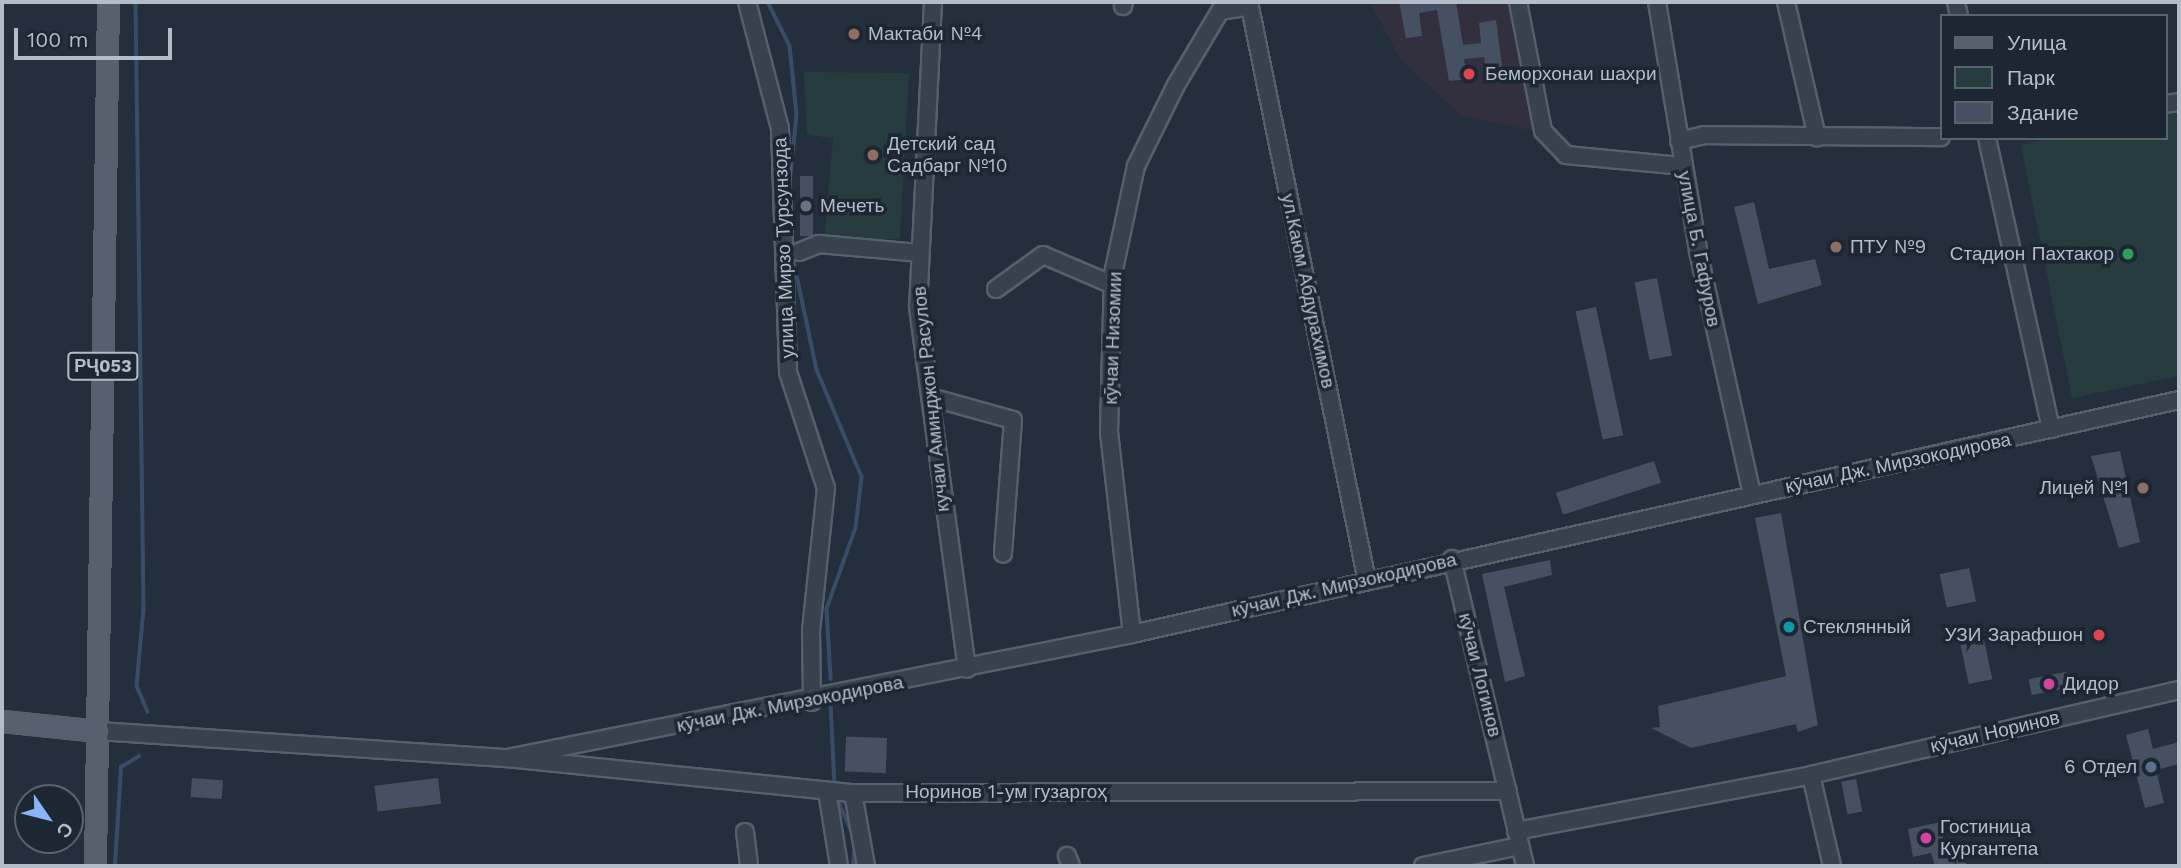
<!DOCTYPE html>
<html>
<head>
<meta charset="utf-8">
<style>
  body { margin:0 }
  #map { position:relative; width:2181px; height:868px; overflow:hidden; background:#242f3e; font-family:"Work Sans",sans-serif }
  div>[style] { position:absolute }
  .medical>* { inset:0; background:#32303f }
  .green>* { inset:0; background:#263c3f }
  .stream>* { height:3.5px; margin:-1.75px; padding:0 1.75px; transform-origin:1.75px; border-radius:1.75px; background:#394c67 }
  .building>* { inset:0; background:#455162; transform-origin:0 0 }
  .roads { filter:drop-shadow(2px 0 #565f6c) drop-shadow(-2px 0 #565f6c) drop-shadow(0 2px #565f6c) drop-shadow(0 -2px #565f6c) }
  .minor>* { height:16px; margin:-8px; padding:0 8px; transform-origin:8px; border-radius:8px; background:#38414e }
  .major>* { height:19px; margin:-9.5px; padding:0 9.5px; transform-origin:9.5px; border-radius:9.5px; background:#56606e }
  .dots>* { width:19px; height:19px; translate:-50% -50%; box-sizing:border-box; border:4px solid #1d2633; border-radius:50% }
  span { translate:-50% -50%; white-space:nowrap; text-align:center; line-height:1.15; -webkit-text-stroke:7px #1d2633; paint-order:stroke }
  .shield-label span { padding:2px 5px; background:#1d2633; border:2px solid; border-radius:5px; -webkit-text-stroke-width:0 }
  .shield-label { font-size:18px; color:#b4bcc9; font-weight:700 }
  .poi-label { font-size:19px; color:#b4bcc9 }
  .left { translate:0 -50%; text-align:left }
  .right { translate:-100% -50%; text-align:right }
  .street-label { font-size:19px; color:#b4bcc9 }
  .frame { position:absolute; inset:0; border:4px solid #b4bcc9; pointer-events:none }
  .legend { position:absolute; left:1940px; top:14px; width:228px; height:126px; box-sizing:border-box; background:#1d2633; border:2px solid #59626f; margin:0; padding:9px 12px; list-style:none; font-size:21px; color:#b4bcc9 }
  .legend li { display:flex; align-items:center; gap:14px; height:35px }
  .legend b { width:35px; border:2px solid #59626f }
  .north { position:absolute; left:14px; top:784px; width:70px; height:70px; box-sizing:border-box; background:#1d2633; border:2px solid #59626f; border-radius:50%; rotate:125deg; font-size:19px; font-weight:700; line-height:28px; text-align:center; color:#b4bcc9 }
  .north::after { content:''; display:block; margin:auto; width:24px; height:32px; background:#8ab4f8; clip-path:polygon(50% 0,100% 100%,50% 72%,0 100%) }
  .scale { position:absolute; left:14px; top:28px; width:158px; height:32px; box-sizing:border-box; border:4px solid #b4bcc9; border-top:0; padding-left:9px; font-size:21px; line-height:24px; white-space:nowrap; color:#b4bcc9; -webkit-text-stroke:5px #1d2633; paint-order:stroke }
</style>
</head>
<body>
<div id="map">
  <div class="medical">
    <div style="clip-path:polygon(1370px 2px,1509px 2px,1535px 131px,1462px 116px,1400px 59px)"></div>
  </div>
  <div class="green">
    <div style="clip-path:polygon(804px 72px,909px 73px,900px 239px,824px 241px,833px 139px,807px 134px)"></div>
    <div style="clip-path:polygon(2179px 112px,2179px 376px,2072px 398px,2021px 145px,2053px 138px,2165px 138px,2165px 115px)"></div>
  </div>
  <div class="stream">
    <div style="left:136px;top:2px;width:607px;rotate:89.24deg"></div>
    <div style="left:144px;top:609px;width:77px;rotate:95.2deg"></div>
    <div style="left:137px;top:686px;width:28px;rotate:67deg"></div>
    <div style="left:768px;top:2px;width:49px;rotate:63.4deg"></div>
    <div style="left:790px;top:46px;width:69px;rotate:84.2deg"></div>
    <div style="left:797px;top:115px;width:79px;rotate:95.8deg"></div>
    <div style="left:790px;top:242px;width:131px;rotate:78.1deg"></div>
    <div style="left:817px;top:370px;width:116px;rotate:67.2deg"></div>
    <div style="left:862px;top:477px;width:51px;rotate:96.7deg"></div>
    <div style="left:856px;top:528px;width:86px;rotate:109.7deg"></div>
    <div style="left:827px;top:609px;width:70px;rotate:86.7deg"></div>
    <div style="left:831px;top:702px;width:86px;rotate:87.3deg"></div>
    <div style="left:836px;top:796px;width:44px;rotate:65.8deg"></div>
    <div style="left:115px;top:866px;width:99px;rotate:-86.5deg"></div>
    <div style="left:121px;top:767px;width:21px;rotate:-31deg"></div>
    <div style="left:853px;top:866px;width:22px;rotate:-85deg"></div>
  </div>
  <div class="building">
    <div style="clip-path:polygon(1399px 2px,1456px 2px,1463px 45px,1481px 43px,1479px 23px,1496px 20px,1503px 73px,1487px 75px,1484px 57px,1464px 59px,1467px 79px,1449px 81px,1437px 10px,1419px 13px,1422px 36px,1406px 38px)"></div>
    <div style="left:800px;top:176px;width:13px;height:60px"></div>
    <div style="clip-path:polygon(1754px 202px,1769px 269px,1815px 259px,1822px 285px,1758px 304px,1734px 207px)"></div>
    <div style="left:1657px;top:278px;width:79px;height:23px;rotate:79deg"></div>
    <div style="left:1596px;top:307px;width:131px;height:21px;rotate:78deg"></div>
    <div style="clip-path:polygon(2120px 451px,2140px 542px,2119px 548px,2091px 456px)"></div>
    <div style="left:1654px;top:461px;width:23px;height:103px;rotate:72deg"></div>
    <div style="clip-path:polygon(1781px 513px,1818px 725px,1798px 732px,1796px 724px,1691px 748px,1651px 728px,1660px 727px,1658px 706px,1786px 676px,1755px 518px)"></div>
    <div style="clip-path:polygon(1550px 560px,1552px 575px,1504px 587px,1525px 676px,1505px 682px,1482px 574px)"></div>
    <div style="left:1969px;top:568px;width:34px;height:30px;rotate:78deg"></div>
    <div style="left:1984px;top:640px;width:40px;height:24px;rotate:78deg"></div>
    <div style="left:2066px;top:672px;width:16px;height:38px;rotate:79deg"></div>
    <div style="clip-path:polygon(2148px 729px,2153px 749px,2179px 742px,2179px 764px,2156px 770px,2164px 803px,2145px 808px,2126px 735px)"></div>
    <div style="left:887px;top:738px;width:35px;height:41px;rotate:92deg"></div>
    <div style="left:192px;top:778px;width:31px;height:19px;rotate:4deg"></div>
    <div style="left:438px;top:778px;width:26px;height:64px;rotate:83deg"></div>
    <div style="left:1856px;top:779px;width:33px;height:15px;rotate:79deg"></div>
    <div style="clip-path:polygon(1941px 822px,1944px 850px,1962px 846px,1967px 866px,1935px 866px,1931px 853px,1913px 857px,1908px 829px)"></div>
  </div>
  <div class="roads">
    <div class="minor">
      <div style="left:747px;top:2px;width:131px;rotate:75.4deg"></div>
      <div style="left:780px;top:129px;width:243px;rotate:88.1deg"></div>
      <div style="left:788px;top:372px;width:122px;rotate:71.9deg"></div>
      <div style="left:826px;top:488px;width:144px;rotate:96deg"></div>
      <div style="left:811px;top:631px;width:71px;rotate:89.2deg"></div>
      <div style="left:933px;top:2px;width:305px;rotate:92.8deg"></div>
      <div style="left:918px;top:307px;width:365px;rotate:82.3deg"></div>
      <div style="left:1249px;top:2px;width:591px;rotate:78.48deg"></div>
      <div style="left:1518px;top:2px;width:131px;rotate:79deg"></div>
      <div style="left:1543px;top:131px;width:33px;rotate:46deg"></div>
      <div style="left:1566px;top:155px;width:118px;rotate:5.4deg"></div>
      <div style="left:1657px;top:2px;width:252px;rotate:80.6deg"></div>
      <div style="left:1698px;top:251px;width:250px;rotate:77.5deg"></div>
      <div style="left:1786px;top:2px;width:139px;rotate:77.1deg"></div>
      <div style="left:1956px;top:2px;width:14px;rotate:78deg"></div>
      <div style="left:1123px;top:6px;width:4px;rotate:-76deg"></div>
      <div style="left:2165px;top:104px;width:14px;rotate:-8deg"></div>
      <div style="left:1987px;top:138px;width:298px;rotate:77.6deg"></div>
      <div style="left:1679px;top:141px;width:26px;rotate:-13deg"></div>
      <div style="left:1704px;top:135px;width:237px;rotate:0.5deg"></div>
      <div style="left:799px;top:252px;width:22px;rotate:-22deg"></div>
      <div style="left:819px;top:244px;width:100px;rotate:5.1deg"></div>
      <div style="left:996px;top:289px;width:58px;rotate:-35.9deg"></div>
      <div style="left:1043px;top:255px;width:76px;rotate:23.2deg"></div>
      <div style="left:930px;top:397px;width:86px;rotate:15.5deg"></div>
      <div style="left:1013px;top:420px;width:134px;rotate:94.3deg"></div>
      <div style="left:1452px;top:559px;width:316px;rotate:76.6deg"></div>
      <div style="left:1132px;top:634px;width:202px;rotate:-96.5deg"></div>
      <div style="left:1109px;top:433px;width:159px;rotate:-88.6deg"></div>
      <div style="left:1113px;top:274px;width:110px;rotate:-78deg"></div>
      <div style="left:1136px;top:166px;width:90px;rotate:-63.7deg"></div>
      <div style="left:1176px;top:85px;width:86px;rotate:-59.3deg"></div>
      <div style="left:1220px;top:11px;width:30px;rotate:-9deg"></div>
      <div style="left:98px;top:731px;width:410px;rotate:3.8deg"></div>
      <div style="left:507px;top:758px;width:348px;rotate:5.8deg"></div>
      <div style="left:853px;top:793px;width:655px;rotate:-0.17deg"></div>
      <div style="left:507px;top:758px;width:637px;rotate:-11.22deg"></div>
      <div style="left:1132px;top:634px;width:1073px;rotate:-12.6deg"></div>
      <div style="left:1811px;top:775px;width:93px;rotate:77deg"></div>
      <div style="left:827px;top:791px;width:76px;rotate:80.9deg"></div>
      <div style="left:853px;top:793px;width:74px;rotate:79.9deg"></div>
      <div style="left:1516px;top:831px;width:300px;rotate:-10.7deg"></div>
      <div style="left:1811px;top:775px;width:378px;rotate:-13deg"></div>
      <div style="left:745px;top:832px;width:34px;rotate:83deg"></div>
      <div style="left:1067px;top:856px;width:11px;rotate:68deg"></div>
      <div style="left:1423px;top:866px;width:99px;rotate:-11.7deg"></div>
    </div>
    <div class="major">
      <div style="left:2px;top:721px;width:97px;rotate:5.9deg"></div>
      <div style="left:95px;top:866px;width:864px;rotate:-89.14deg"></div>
    </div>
  </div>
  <div class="dots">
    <div style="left:854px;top:34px;background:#8d6e63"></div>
    <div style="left:1469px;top:74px;background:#e0444e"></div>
    <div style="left:873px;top:155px;background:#8d6e63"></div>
    <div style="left:806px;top:206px;background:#6b7280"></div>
    <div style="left:1836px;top:247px;background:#8d6e63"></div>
    <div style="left:2128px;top:254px;background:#2e9e5b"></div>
    <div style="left:2143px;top:488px;background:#8d6e63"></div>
    <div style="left:1789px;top:627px;background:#0f9aa8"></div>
    <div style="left:2099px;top:635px;background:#e0444e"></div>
    <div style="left:2049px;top:684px;background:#d1479c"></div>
    <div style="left:2151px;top:767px;background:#5c6f8a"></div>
    <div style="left:1926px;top:838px;background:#d1479c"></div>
  </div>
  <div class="shield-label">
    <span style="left:103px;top:366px">РҶ053</span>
  </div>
  <div class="poi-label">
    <span class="left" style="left:868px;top:34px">Мактаби №4</span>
    <span class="left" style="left:1485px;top:74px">Беморхонаи шахри</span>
    <span class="left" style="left:887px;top:155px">Детский сад<br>Садбарг №10</span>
    <span class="left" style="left:820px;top:206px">Мечеть</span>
    <span class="left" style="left:1850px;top:247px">ПТУ №9</span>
    <span class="right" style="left:2114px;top:254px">Стадион Пахтакор</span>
    <span class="right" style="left:2129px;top:488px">Лицей №1</span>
    <span class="left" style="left:1803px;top:627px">Стеклянный</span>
    <span class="right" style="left:2083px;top:635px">УЗИ Зарафшон</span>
    <span class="left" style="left:2063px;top:684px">Дидор</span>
    <span class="right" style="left:2137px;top:767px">6 Отдел</span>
    <span class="left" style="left:1940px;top:838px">Гостиница<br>Кургантепа</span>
  </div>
  <div class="street-label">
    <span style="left:784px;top:248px;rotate:-92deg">улица Мирзо Турсунзода</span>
    <span style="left:1699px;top:249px;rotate:79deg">улица Б. Гафуров</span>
    <span style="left:1308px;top:291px;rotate:78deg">ул.Каюм Абдурахимов</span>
    <span style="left:1113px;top:338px;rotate:-88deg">кӯчаи Низомии</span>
    <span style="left:931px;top:399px;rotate:-96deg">кучаи Аминджон Расулов</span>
    <span style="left:1898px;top:463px;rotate:-12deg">кӯчаи Дж. Мирзокодирова</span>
    <span style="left:1344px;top:585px;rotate:-13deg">кӯчаи Дж. Мирзокодирова</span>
    <span style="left:1480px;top:675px;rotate:76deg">кӯчаи Логинов</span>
    <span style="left:790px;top:704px;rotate:-11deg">кӯчаи Дж. Мирзокодирова</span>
    <span style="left:1995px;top:732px;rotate:-13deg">кӯчаи Норинов</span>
    <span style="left:1006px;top:792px">Норинов 1-ум гузаргоҳ</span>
  </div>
  <div class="frame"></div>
  <ul class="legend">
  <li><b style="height:9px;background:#56606e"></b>Улица</li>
  <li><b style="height:19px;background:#263c3f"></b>Парк</li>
  <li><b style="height:19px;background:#455162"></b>Здание</li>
  </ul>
  <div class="north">С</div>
  <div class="scale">100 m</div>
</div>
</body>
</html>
